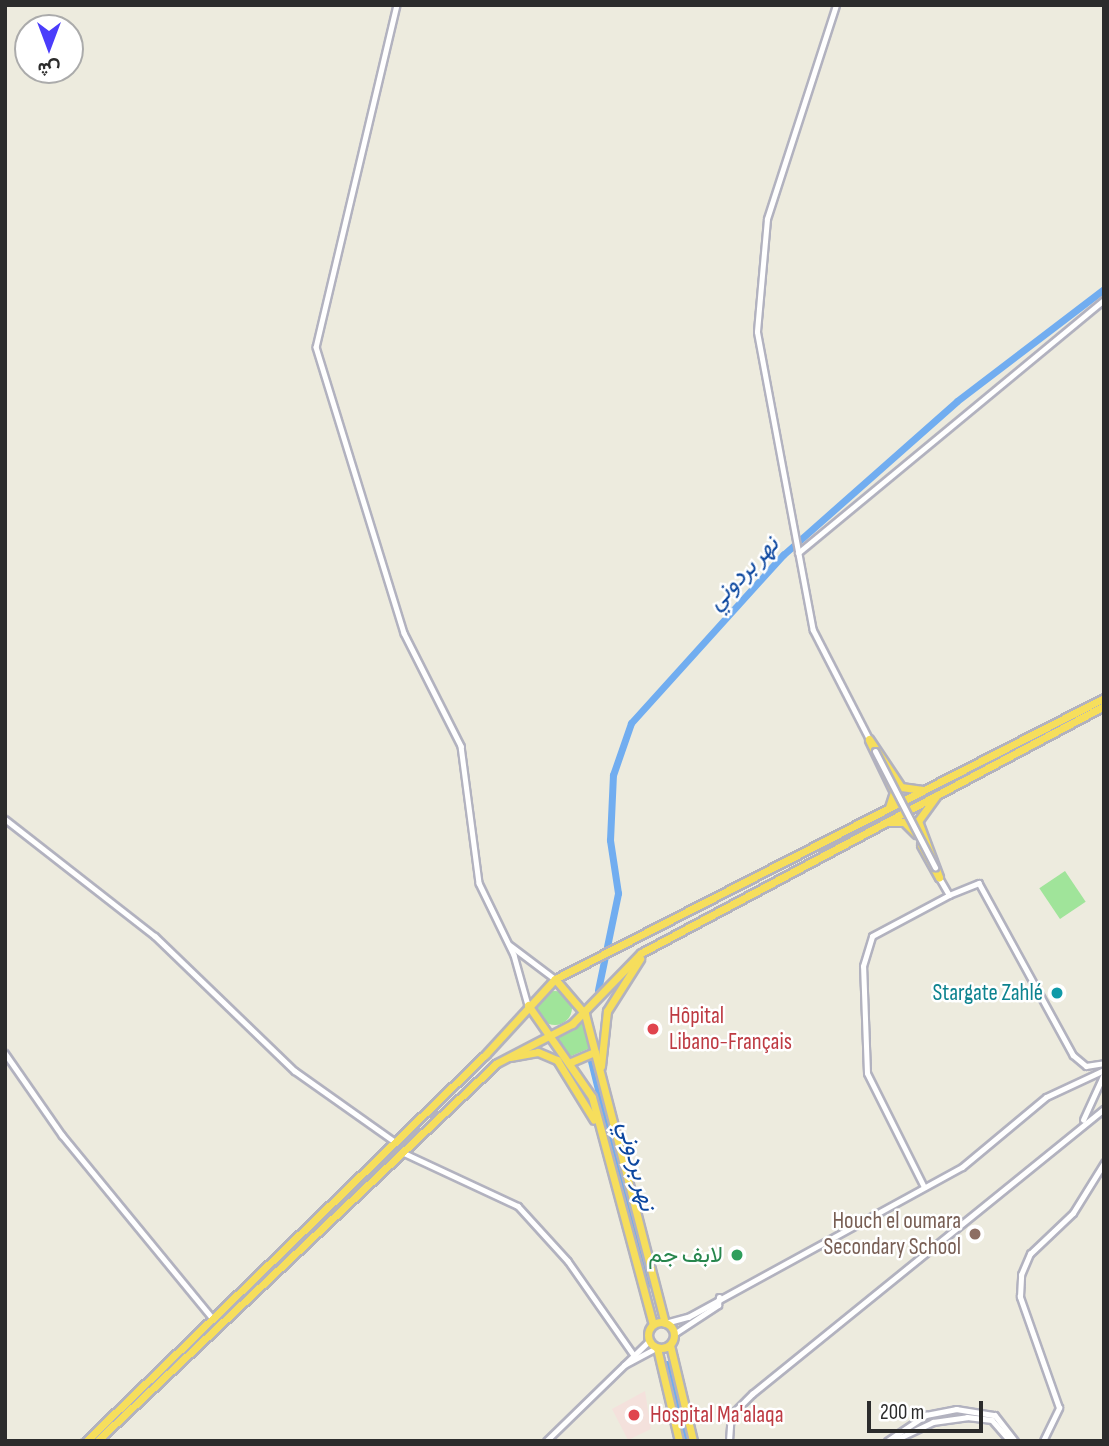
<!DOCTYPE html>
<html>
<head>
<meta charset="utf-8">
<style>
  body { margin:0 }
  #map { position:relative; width:1109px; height:1446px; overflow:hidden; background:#edebde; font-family:"Sofia Sans Condensed",Vazirmatn,sans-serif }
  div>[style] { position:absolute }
  .medical>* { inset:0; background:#f4e1dc }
  .green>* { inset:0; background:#a0e49a; transform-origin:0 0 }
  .round { border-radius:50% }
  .river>* { height:7px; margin:-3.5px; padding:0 3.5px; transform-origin:3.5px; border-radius:3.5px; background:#71adf0 }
  .roads { filter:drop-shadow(2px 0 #b2b2bf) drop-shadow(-2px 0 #b2b2bf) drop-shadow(0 2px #b2b2bf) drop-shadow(0 -2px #b2b2bf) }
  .tertiary>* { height:4.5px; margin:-2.25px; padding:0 2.25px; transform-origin:2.25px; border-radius:2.25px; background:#fff }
  .secondary>* { height:5px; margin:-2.5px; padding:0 2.5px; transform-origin:2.5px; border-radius:2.5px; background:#fff }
  .trunk>* { height:7px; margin:-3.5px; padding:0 3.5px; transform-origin:3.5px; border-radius:3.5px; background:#f6de5c }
  .trunk>.ring { margin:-3.5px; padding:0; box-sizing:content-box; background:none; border:7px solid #f6de5c; border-radius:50% }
  .bridges { filter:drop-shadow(2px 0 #b2b2bf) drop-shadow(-2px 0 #b2b2bf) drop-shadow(0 2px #b2b2bf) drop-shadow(0 -2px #b2b2bf) }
  .secondary-bridge>* { height:5px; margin:-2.5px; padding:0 2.5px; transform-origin:2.5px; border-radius:2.5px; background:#fff }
  .dots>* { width:19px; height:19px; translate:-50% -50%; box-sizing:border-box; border:4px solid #fff; border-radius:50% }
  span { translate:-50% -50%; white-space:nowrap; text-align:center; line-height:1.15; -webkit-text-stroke:5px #fff; paint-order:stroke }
  .culture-label { font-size:23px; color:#0d838f }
  .right { translate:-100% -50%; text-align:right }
  .health-label { font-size:23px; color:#be3a42 }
  .left { translate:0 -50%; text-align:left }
  .education-label { font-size:23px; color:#785e54 }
  .leisure-label { font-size:23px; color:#27864d }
  .water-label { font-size:24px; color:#0c479f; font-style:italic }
  .frame { position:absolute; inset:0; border:7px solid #2c2c2c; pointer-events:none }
  .north { position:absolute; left:14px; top:14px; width:70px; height:70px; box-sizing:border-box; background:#fff; border:2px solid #ababab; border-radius:50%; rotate:180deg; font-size:19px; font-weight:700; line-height:28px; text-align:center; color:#2c2c2c }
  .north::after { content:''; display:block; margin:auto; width:24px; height:32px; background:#4b3dfb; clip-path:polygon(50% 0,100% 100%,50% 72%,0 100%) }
  .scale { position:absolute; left:867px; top:1401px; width:116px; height:32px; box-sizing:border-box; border:4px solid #2c2c2c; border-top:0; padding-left:9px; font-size:21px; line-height:24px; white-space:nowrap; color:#2c2c2c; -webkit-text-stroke:5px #fff; paint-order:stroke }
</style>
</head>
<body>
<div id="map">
  <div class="medical">
    <div style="clip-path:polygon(645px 1391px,651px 1429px,628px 1440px,612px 1409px)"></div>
  </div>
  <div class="green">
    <div style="left:1065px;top:871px;width:37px;height:31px;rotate:56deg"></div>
    <div class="round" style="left:538px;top:991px;width:34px;height:34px"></div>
    <div style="clip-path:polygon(584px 1019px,590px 1048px,569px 1057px,554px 1037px)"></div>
  </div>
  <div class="river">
    <div style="left:598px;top:990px;width:99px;rotate:-78.3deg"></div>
    <div style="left:618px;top:893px;width:54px;rotate:-98.6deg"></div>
    <div style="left:610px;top:840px;width:65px;rotate:-87.4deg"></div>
    <div style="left:613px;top:775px;width:55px;rotate:-70.9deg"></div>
    <div style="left:631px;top:723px;width:227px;rotate:-47.9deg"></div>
    <div style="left:783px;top:555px;width:232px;rotate:-41.5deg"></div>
    <div style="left:957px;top:401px;width:185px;rotate:-37.3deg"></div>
    <div style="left:590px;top:1057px;width:235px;rotate:76.2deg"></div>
    <div style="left:667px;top:1364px;width:79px;rotate:76.1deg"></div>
  </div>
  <div class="roads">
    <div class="tertiary">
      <div style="left:397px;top:5px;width:351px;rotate:103.3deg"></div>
      <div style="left:316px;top:347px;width:299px;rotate:72.9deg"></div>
      <div style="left:404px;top:633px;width:127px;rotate:63.2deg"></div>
      <div style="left:461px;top:746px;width:138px;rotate:82.5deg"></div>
      <div style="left:479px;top:883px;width:80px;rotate:64.1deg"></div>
      <div style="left:514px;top:955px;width:52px;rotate:74.4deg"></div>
      <div style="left:798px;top:553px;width:397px;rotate:-39.6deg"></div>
      <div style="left:5px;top:819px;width:190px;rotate:38deg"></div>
      <div style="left:155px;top:936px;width:194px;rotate:44deg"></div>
      <div style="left:295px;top:1071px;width:121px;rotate:35.3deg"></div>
      <div style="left:949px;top:895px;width:32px;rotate:-22deg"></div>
      <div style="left:979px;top:883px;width:196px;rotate:61.3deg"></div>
      <div style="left:1073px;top:1055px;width:17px;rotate:40deg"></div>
      <div style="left:1086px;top:1066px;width:18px;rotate:-9deg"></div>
      <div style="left:510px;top:945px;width:56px;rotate:37.1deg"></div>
      <div style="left:5px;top:1053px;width:100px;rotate:55.2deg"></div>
      <div style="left:62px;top:1135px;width:238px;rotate:50.6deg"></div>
      <div style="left:1083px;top:1120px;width:51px;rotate:-65.5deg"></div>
      <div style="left:402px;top:1152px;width:128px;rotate:25deg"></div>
      <div style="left:518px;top:1206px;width:74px;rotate:47.7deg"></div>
      <div style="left:568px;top:1261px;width:113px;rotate:55deg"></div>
      <div style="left:729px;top:1441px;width:26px;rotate:-86deg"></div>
      <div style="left:731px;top:1415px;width:30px;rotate:-45deg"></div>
      <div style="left:752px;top:1394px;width:453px;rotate:-39deg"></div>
      <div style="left:887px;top:1441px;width:47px;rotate:-33.7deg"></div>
      <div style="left:926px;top:1415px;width:31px;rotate:-11deg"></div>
      <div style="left:956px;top:1409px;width:39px;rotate:9deg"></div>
      <div style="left:995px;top:1415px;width:33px;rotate:52deg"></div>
      <div style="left:893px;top:1441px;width:44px;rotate:-25.4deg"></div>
      <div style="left:933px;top:1422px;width:34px;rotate:-8deg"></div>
      <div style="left:967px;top:1417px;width:25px;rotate:7deg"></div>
      <div style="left:992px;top:1420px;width:28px;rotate:49deg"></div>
      <div style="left:1043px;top:1441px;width:37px;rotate:-64deg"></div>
      <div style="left:1059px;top:1408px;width:118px;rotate:-109.4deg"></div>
      <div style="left:1020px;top:1297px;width:22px;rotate:-87deg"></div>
      <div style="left:1021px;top:1275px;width:23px;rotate:-67deg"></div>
      <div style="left:1030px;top:1254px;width:59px;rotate:-43.6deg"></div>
      <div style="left:1073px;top:1213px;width:59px;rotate:-58.2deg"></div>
    </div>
    <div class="secondary">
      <div style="left:836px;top:5px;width:225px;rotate:107.9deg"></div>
      <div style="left:767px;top:219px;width:113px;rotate:95.1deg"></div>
      <div style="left:757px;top:332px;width:303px;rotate:79.4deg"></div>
      <div style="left:813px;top:630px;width:125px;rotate:62.8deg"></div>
      <div style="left:924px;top:1187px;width:127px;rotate:-116.6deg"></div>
      <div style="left:867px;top:1073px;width:107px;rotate:-92.1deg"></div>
      <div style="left:863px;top:966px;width:31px;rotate:-73deg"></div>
      <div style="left:872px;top:936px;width:87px;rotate:-28deg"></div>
      <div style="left:949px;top:895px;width:24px;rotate:-120deg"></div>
      <div style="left:665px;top:1323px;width:24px;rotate:-15deg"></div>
      <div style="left:688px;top:1317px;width:312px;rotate:-28.7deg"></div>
      <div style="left:962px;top:1167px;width:109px;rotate:-39.8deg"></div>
      <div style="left:1046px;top:1097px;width:64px;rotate:-25deg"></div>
      <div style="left:674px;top:1334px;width:53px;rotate:-33.4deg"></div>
      <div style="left:718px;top:1305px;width:8px;rotate:-83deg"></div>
      <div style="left:624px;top:1365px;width:36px;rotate:-28deg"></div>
      <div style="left:546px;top:1441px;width:144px;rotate:-44.2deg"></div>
    </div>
    <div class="trunk">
      <div style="left:869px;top:739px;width:58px;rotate:56.3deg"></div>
      <div style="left:901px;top:787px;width:22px;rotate:8deg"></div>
      <div style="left:869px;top:740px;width:58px;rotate:64.3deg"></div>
      <div style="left:894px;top:792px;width:16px;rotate:108deg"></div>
      <div style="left:937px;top:795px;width:32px;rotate:126deg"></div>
      <div style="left:918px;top:821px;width:60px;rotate:69.4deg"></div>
      <div style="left:888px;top:822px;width:16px"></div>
      <div style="left:904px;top:822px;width:17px;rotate:45deg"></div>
      <div style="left:921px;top:845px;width:37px;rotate:61deg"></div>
      <div style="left:555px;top:979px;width:46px;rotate:49.4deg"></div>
      <div style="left:585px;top:1014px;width:319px;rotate:75.5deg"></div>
      <div style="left:528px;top:1005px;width:112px;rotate:55.2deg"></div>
      <div style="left:592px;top:1097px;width:235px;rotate:75deg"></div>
      <div style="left:510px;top:1057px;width:28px;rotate:-10deg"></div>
      <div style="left:538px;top:1052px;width:21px;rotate:23deg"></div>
      <div style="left:557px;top:1060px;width:70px;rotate:58.3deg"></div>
      <div style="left:571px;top:1062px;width:26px;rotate:-23deg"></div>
      <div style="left:601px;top:1066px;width:55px;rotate:-83.8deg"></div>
      <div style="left:607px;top:1011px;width:62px;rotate:-57.6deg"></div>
      <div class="ring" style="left:648px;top:1322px;width:19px;height:19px"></div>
      <div style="left:670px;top:1345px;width:99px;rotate:76.5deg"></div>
      <div style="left:657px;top:1348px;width:96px;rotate:76.7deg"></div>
      <div style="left:86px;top:1441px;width:555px;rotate:-44.05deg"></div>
      <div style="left:485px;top:1055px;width:103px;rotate:-47.4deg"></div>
      <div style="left:555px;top:979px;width:617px;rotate:-27.11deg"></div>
      <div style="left:97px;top:1441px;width:550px;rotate:-43.38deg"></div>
      <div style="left:497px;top:1063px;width:85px;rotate:-27.5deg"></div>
      <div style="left:572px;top:1024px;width:99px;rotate:-45.8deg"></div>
      <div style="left:641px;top:953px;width:525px;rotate:-28.08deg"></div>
    </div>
  </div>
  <div class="bridges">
    <div class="secondary-bridge">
      <div style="left:875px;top:751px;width:131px;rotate:62.7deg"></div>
    </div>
  </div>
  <div class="dots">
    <div style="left:1057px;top:993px;background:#0f9aa8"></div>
    <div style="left:653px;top:1029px;background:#e0444e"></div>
    <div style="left:975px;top:1234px;background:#8d6e63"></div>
    <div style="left:737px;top:1255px;background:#2e9e5b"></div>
    <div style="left:634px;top:1415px;background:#e0444e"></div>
  </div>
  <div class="culture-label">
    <span class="right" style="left:1043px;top:993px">Stargate Zahlé</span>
  </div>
  <div class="health-label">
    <span class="left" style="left:669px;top:1029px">Hôpital<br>Libano-Français</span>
    <span class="left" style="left:650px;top:1415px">Hospital Ma'alaqa</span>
  </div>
  <div class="education-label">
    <span class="right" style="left:961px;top:1234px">Houch el oumara<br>Secondary School</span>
  </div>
  <div class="leisure-label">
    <span class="right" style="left:723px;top:1255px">لابف جم</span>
  </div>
  <div class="water-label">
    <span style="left:743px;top:573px;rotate:-46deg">نهر بردوني</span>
    <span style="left:637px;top:1166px;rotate:76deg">نهر بردوني</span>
  </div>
  <div class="frame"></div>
  <div class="north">ش</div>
  <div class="scale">200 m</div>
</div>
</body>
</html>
